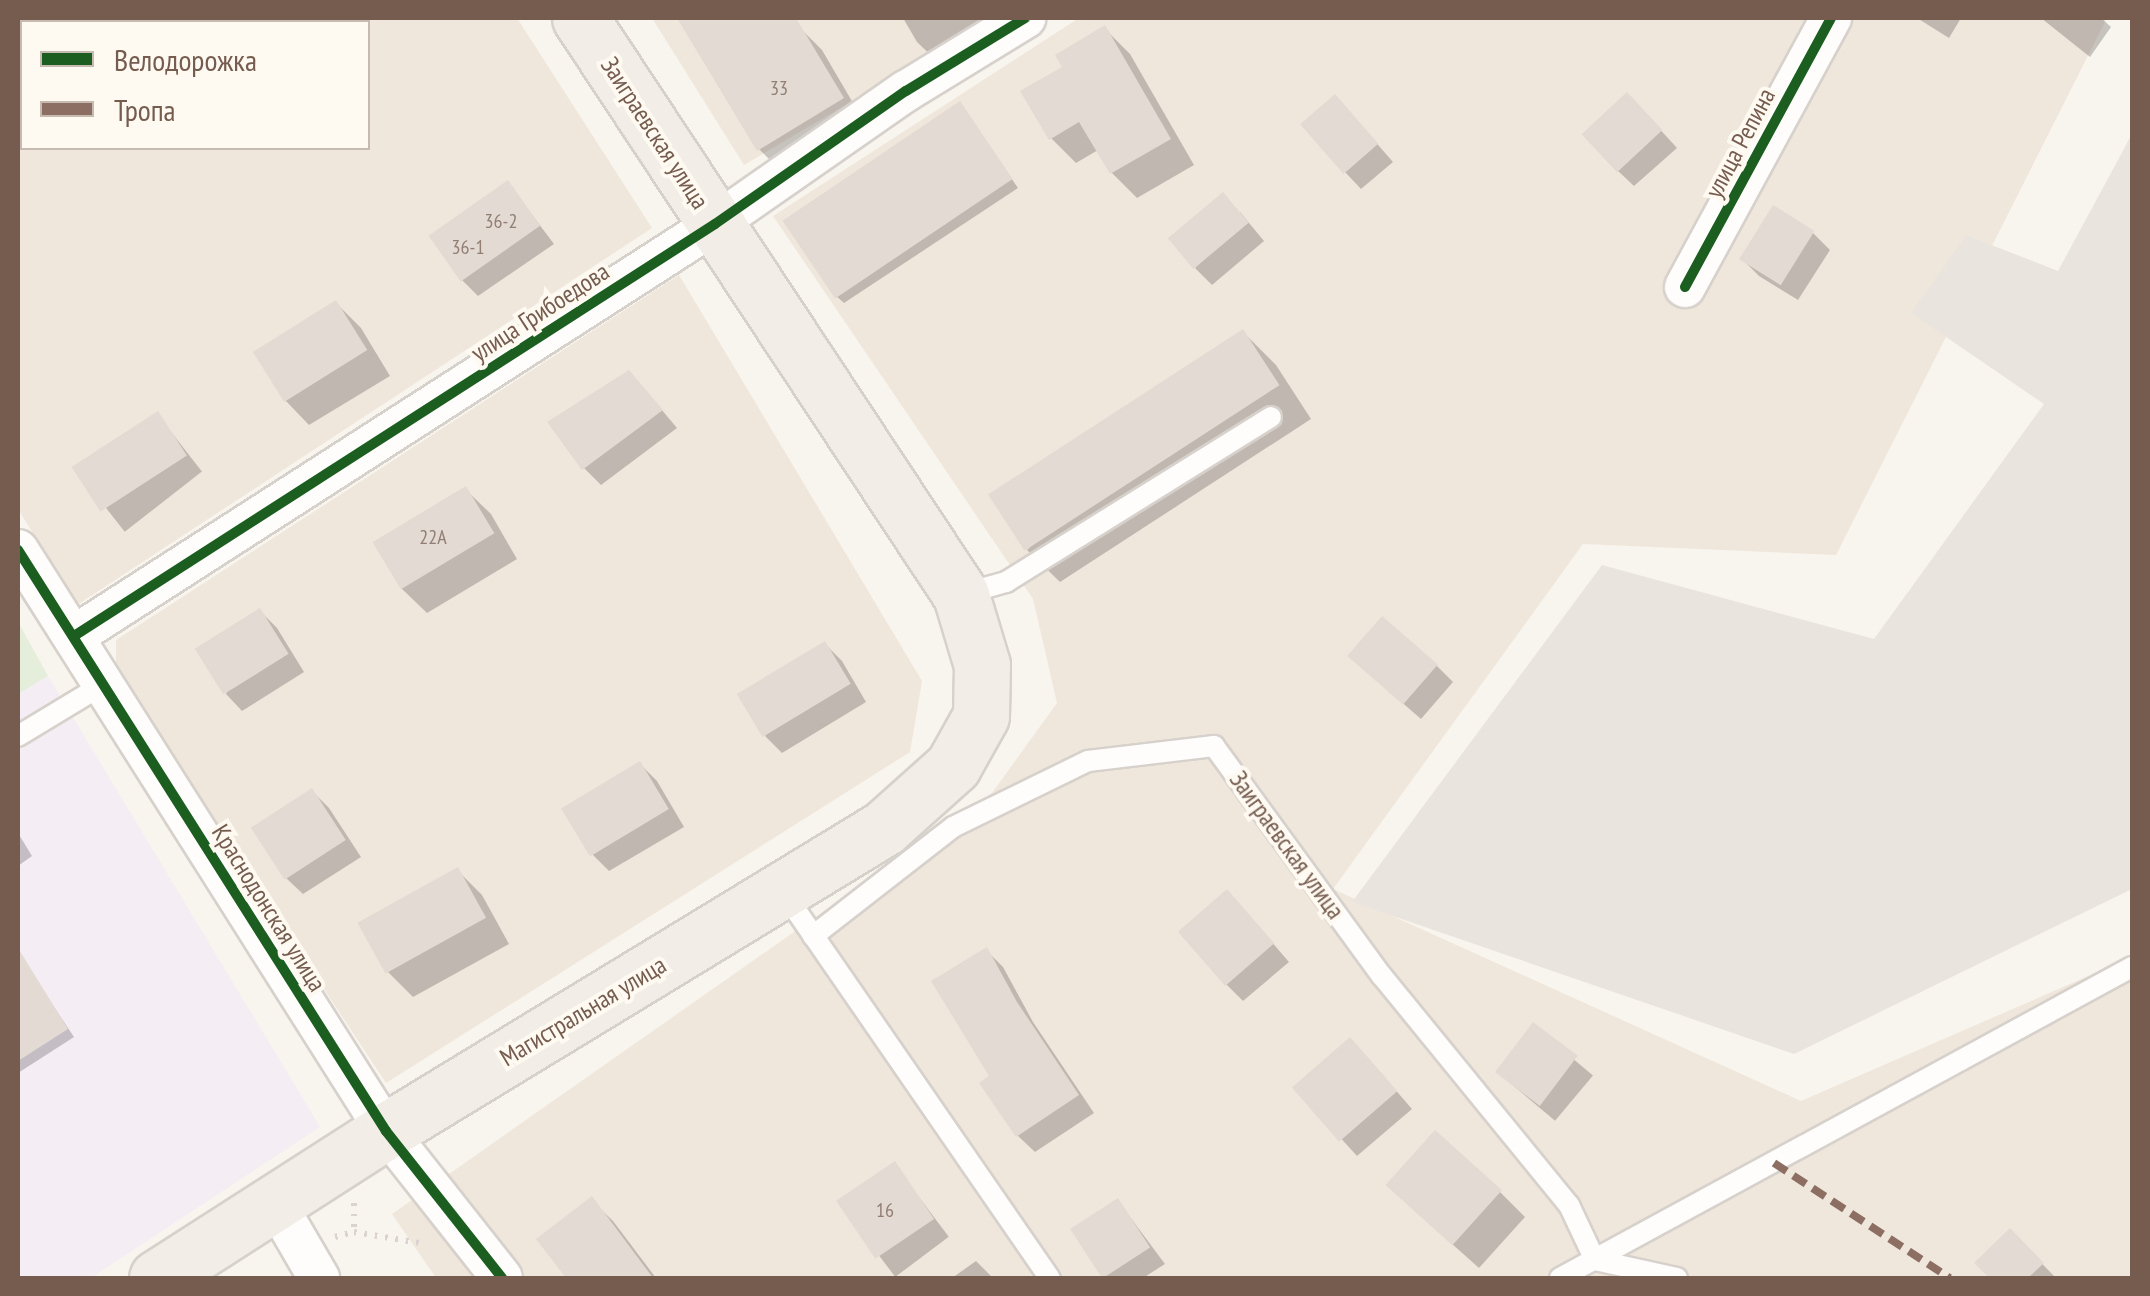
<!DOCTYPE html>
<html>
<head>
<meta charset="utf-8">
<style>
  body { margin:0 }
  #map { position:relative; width:2150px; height:1296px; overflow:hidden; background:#f8f4ee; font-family:"PT Sans Narrow",sans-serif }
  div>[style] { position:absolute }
  .residential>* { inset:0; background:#f0e7dc }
  .industrial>* { inset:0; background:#eae4df }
  .education>* { inset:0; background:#f5edf4 }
  .green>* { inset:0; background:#e5eeda }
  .shadow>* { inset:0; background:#0003; transform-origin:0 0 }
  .building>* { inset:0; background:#e2dad3; transform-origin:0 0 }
  .path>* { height:6px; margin-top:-3px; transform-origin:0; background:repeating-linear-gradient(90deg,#dad3d0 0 2.5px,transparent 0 10.5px) }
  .roads { filter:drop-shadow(2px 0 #d7d1cc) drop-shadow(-2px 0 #d7d1cc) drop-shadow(0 2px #d7d1cc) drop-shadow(0 -2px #d7d1cc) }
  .service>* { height:20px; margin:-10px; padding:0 10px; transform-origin:10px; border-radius:10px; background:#fefdfc }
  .minor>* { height:40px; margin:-20px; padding:0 20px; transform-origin:20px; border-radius:20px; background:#fefdfc }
  .primary>* { height:55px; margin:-27.5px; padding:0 27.5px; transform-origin:27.5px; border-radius:27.5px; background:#f2eee7 }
  .quiet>* { height:8px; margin-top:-4px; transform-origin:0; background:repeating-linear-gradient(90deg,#8d6e63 0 15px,transparent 0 23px) }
  .cycleway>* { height:10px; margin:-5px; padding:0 5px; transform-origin:5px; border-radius:5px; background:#1b5e20 }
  span { translate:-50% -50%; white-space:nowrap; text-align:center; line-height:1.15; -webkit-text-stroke:8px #fef9f1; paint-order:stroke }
  .number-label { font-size:20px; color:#927e73 }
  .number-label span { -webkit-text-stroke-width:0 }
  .street-label { font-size:25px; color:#755c4f }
  .frame { position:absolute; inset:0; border:20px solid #755c4f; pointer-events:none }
  .legend { position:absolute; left:20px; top:20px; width:350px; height:130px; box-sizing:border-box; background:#fef9f1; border:2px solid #c7bab0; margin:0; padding:12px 18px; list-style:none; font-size:30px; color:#755c4f }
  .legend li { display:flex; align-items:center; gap:20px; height:50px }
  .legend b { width:50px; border:2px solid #c7bab0 }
</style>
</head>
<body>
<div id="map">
  <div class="residential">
    <div style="clip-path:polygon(evenodd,18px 18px,517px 18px,652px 228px,77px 605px,18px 509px,18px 18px,22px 22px,368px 22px,368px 148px,22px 148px,22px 22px)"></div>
    <div style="clip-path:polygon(652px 18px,993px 18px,744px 165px)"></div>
    <div style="clip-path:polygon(1079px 18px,2107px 18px,1836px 555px,1583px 544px,1333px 889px,1801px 1101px,2132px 957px,2132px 1278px,436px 1278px,392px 1214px,992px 793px,1057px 703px,1033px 599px,773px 216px)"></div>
    <div style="clip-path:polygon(679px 275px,922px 681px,910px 752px,386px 1083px,116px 674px,116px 640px)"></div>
  </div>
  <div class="industrial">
    <div style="clip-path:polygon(2132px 134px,2132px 889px,1794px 1054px,1352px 902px,1602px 565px,1874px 639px,2044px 404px,1911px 313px,1966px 235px,2058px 271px)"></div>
  </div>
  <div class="education">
    <div style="clip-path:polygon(48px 676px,320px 1127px,91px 1278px,18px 1278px,18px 694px)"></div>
  </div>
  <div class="green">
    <div style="clip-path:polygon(18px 622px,48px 676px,18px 694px)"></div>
  </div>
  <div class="shadow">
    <div style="left:72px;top:18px;width:113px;height:10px"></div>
    <div style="clip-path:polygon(678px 18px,773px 18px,786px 38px,801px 29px,822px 50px,863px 120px,780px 170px,759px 149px)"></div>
    <div style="clip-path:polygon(903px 18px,1026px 18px,943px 67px,917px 42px)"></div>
    <div style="clip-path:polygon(1917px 18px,1961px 18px,1949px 38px)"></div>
    <div style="clip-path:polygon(2041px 18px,2101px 18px,2111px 27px,2090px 57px)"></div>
    <div style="clip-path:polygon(1104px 28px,1130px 54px,1194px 165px,1137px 198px,1112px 173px,1098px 150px,1076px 163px,1051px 138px,1065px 68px)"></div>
    <div style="clip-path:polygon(960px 104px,1018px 188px,844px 303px,836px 296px)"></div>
    <div style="clip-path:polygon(1644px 112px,1677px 148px,1634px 186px,1617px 170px)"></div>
    <div style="clip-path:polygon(1351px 114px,1393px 162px,1361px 189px,1345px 172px)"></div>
    <div style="clip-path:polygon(508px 183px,554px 244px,478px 296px,461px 279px)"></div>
    <div style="clip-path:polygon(1774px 208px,1813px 233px,1830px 250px,1798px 300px,1759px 276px,1742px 259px)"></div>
    <div style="clip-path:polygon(1240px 212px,1264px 241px,1212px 285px,1195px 268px)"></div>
    <div style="clip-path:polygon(336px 303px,361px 328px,390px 376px,309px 425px,284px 399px)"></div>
    <div style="clip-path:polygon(1243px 332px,1276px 365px,1311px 419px,1060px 582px,1027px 550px)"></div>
    <div style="clip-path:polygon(645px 390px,677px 428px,601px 485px,584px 468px)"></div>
    <div style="left:157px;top:414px;width:73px;height:98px;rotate:52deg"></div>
    <div style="clip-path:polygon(465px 489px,491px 514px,517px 559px,427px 613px,401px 588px)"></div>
    <div style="clip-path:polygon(260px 611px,277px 628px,304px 672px,242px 711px,226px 694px)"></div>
    <div style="clip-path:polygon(825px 644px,842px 661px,866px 702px,782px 753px,765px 736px)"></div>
    <div style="clip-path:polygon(1436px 665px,1453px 682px,1421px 719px,1368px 673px)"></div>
    <div style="clip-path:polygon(640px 764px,657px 781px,684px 827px,609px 871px,592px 854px)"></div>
    <div style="clip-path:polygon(312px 791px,329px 808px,361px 857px,303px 894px,286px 878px,254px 828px)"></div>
    <div style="clip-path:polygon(18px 833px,32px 856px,18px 866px)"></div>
    <div style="clip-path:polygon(457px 870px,482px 895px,509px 944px,413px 997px,388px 972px)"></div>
    <div style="clip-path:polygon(1243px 909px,1289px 962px,1243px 1001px,1226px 984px)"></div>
    <div style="clip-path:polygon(986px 950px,1003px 967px,1033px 1022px,1094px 1113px,1035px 1152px,1018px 1136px,992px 1077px)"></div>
    <div style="clip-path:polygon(22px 959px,74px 1037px,18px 1073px,18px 962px)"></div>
    <div style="left:1534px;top:1026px;width:77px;height:59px;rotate:40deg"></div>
    <div style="clip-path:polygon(1367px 1057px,1412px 1109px,1357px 1156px,1295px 1088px)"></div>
    <div style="left:894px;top:1164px;width:91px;height:67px;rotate:53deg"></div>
    <div style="clip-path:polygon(1500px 1192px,1525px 1217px,1479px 1268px,1414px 1210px)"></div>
    <div style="clip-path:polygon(591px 1200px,613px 1221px,656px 1278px,570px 1278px,540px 1239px)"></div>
    <div style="clip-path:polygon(1118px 1201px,1165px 1264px,1143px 1278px,1104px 1276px)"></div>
    <div style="clip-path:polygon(2010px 1231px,2056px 1278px,1993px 1278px,1977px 1263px)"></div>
    <div style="clip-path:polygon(976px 1261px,993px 1278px,952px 1278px)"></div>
  </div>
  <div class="building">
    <div style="clip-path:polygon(677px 18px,796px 18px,844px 98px,757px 151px)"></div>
    <div style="clip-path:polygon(1105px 25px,1171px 139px,1110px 174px,1079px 122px,1049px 140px,1020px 91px,1062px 67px,1055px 55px)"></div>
    <div style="left:1627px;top:92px;width:52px;height:62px;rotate:47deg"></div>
    <div style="left:1335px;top:94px;width:66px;height:46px;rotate:49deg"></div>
    <div style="left:960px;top:101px;width:94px;height:214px;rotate:56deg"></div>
    <div style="left:508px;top:180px;width:56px;height:97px;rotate:55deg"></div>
    <div style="left:1223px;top:192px;width:40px;height:72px;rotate:50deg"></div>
    <div style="left:1773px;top:205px;width:49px;height:64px;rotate:32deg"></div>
    <div style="left:336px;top:300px;width:59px;height:98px;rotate:58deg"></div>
    <div style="left:1243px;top:329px;width:67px;height:304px;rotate:57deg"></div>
    <div style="clip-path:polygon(629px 370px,663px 410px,582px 470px,547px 422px)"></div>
    <div style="left:158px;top:411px;width:53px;height:103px;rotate:57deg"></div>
    <div style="left:466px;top:486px;width:55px;height:109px;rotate:59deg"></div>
    <div style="left:260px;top:608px;width:54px;height:77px;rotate:58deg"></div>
    <div style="left:1382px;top:616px;width:74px;height:53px;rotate:41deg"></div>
    <div style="left:825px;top:641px;width:50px;height:103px;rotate:59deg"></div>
    <div style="left:640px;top:761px;width:56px;height:92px;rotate:59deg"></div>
    <div style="left:312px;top:788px;width:62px;height:73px;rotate:57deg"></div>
    <div style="left:458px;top:867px;width:58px;height:115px;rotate:61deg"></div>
    <div style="left:1227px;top:889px;width:72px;height:65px;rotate:49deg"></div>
    <div style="clip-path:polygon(987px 947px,1017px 1002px,1079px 1095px,1016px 1137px,979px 1083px,989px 1076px,931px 981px)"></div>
    <div style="clip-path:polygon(18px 948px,68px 1029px,18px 1061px)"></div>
    <div style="left:1533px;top:1022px;width:56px;height:63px;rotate:37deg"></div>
    <div style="left:1350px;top:1037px;width:72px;height:77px;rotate:49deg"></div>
    <div style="left:1435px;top:1130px;width:90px;height:74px;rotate:42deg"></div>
    <div style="left:895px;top:1161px;width:70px;height:71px;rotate:56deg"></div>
    <div style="clip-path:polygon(592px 1196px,653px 1278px,566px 1278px,536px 1239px)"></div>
    <div style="left:1118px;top:1198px;width:59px;height:57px;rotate:57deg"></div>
    <div style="clip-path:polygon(2010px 1228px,2044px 1263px,2028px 1278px,1989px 1278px,1974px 1263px)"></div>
  </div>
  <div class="path">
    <div style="left:354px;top:1203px;width:29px;rotate:90deg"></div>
    <div style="left:335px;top:1237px;width:20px;rotate:-15deg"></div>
    <div style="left:354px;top:1232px;width:73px;rotate:9.5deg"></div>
  </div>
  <div class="roads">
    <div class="service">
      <div style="left:963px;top:594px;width:45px;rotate:-15.6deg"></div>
      <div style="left:1006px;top:582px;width:312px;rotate:-31.9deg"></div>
      <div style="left:18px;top:736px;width:100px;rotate:-31.2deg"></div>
      <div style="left:784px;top:893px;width:468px;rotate:55.4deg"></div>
      <div style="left:813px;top:936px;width:177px;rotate:-37.9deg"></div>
      <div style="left:953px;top:827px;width:150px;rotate:-26.1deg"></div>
      <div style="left:1088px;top:761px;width:127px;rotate:-6.8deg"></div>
      <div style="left:1214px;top:746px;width:285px;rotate:53.9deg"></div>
      <div style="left:1382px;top:976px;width:296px;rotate:50.8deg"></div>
      <div style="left:1569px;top:1205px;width:61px;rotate:64.7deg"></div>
      <div style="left:1595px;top:1260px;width:84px;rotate:12.4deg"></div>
      <div style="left:1560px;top:1278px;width:651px;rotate:-28.53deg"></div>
    </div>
    <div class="minor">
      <div style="left:1685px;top:287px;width:306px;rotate:-61.5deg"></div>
      <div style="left:18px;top:550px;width:688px;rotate:57.65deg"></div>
      <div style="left:386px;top:1131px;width:187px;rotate:51.7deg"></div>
      <div style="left:74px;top:636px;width:762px;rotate:-32.73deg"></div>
      <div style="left:715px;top:224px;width:233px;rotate:-34.9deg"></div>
      <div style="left:906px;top:91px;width:140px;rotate:-31.5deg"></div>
      <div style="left:276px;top:1204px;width:86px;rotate:59.8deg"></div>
    </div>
    <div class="primary">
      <div style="left:157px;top:1278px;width:272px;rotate:-32.7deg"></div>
      <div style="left:386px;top:1131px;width:583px;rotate:-31.32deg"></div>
      <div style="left:884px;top:828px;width:93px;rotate:-41.9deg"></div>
      <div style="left:953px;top:766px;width:57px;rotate:-60.8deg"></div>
      <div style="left:981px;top:716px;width:51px;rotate:-88.9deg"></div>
      <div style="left:982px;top:665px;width:73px;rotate:-106.7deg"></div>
      <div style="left:961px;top:595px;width:691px;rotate:-123.44deg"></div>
    </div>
  </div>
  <div class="quiet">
    <div style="left:1774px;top:1163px;width:210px;rotate:33.2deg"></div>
  </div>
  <div class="cycleway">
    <div style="left:1685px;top:287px;width:306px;rotate:-61.5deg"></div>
    <div style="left:18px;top:550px;width:688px;rotate:57.65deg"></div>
    <div style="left:386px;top:1131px;width:187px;rotate:51.7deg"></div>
    <div style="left:74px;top:636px;width:762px;rotate:-32.73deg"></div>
    <div style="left:715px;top:224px;width:233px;rotate:-34.9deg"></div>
    <div style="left:906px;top:91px;width:140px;rotate:-31.5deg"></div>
  </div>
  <div class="number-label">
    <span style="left:779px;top:88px">33</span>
    <span style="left:501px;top:221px">36-2</span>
    <span style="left:468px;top:247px">36-1</span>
    <span style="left:433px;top:537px">22А</span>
    <span style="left:885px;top:1210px">16</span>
  </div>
  <div class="street-label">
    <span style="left:655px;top:133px;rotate:57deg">Заиграевская улица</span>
    <span style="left:1740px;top:143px;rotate:-62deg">улица Репина</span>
    <span style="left:540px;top:312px;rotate:-33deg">улица Грибоедова</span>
    <span style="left:1287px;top:845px;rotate:54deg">Заиграевская улица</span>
    <span style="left:269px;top:908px;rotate:58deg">Краснодонская улица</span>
    <span style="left:583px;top:1011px;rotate:-31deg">Магистральная улица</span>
  </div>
  <div class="frame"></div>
  <ul class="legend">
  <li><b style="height:12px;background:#1b5e20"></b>Велодорожка</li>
  <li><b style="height:12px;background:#8d6e63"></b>Тропа</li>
  </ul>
</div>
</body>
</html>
